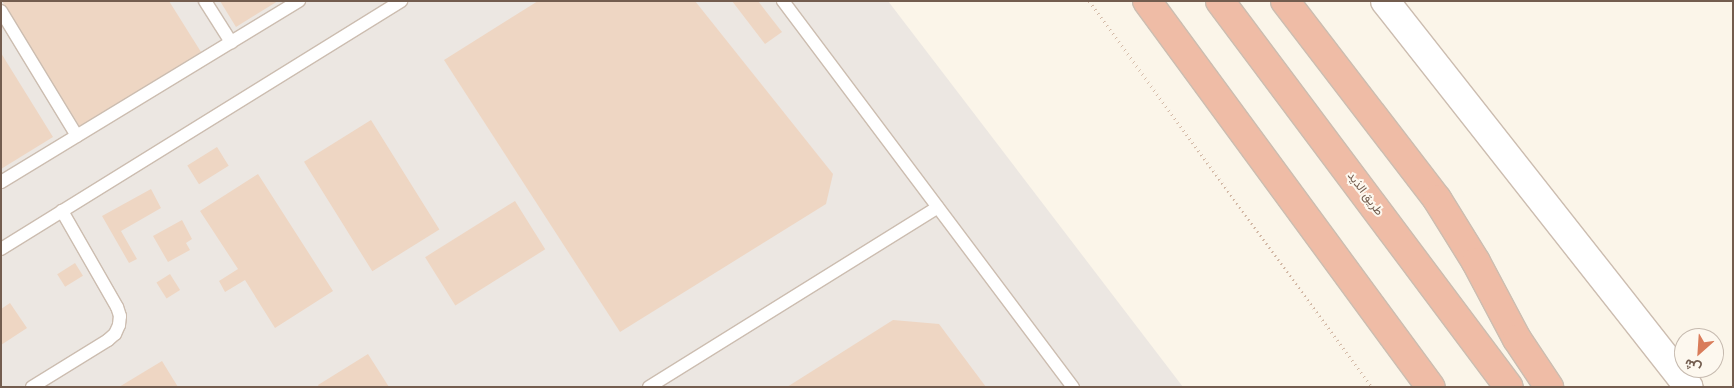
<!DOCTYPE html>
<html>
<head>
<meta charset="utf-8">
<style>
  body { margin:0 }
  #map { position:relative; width:1734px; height:388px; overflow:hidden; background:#fbf5e9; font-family:Signika,Vazirmatn,sans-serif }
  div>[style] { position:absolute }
  .industrial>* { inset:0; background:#ece7e2 }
  .building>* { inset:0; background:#eed6c3; transform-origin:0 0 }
  .path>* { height:3px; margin-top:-1.5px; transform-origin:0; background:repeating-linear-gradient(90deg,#d3b9a6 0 1px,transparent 0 5px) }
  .roads { filter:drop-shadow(1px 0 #ccbdb0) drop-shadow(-1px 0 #ccbdb0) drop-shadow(0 1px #ccbdb0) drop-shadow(0 -1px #ccbdb0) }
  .service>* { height:12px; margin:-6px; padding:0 6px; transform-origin:6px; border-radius:6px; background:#fff }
  .tertiary>* { height:28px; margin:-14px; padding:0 14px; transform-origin:14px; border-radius:14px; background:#fff }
  .motorway>* { height:28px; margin:-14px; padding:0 14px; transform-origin:14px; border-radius:14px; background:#efbca6 }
  span { translate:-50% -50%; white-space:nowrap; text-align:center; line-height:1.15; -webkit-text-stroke:4px #fdf8ef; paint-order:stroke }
  .street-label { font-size:12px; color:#735d4f }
  .frame { position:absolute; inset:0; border:2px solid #735d4f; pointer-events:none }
  .north { position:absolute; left:1674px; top:328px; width:50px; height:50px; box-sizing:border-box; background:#fdf8ef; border:1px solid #c6baaf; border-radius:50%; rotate:206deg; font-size:14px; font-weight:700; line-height:20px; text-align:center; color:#735d4f }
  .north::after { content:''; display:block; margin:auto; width:18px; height:22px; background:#d97c5a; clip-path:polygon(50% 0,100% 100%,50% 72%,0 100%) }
</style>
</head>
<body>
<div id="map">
  <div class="industrial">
    <div style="clip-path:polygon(1px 1px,888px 1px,1183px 387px,1px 387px)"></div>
  </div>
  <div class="building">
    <div style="clip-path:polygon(2px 1px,169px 1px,201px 52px,80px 127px)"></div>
    <div style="clip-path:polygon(220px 1px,278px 1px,236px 27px)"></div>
    <div style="clip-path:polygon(538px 1px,695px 1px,833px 174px,826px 204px,620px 332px,444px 60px)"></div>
    <div style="clip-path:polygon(732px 1px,758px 1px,782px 32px,765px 44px)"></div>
    <div style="clip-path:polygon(1px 53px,53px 137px,1px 169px)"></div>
    <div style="left:371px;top:120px;width:129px;height:79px;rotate:58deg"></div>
    <div style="left:217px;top:147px;width:22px;height:35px;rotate:58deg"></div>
    <div style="clip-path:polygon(258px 174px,333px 291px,275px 328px,245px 280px,225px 292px,219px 281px,238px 269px,200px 211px)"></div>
    <div style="clip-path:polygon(151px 189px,161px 208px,121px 231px,137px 259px,129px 263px,102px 216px)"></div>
    <div style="left:515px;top:201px;width:57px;height:106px;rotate:58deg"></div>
    <div style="clip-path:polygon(182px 220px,192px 239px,186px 243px,190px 250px,168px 262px,153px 236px)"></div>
    <div style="left:75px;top:263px;width:15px;height:21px;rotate:58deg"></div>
    <div style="left:170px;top:274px;width:19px;height:16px;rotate:58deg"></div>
    <div style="clip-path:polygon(10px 303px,27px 328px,1px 345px,1px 309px)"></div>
    <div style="clip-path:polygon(893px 320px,939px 324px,986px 387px,787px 387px)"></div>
    <div style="clip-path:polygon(368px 354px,389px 387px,319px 387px,318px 385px)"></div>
    <div style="clip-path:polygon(162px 361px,178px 387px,119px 387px)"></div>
  </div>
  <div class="path">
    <div style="left:1089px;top:1px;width:478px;rotate:53.8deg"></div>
  </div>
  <div class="roads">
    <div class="service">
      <div style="left:205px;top:1px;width:49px;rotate:57.6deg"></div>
      <div style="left:783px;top:1px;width:483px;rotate:53.1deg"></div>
      <div style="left:1px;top:11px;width:146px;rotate:58.7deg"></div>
      <div style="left:1px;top:182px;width:349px;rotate:-31.3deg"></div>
      <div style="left:1px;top:249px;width:471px;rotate:-31.8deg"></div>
      <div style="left:32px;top:387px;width:89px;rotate:-31.7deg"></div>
      <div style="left:108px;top:340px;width:9px;rotate:-41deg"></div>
      <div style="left:115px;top:334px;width:10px;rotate:-66deg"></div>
      <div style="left:119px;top:325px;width:9px;rotate:-84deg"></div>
      <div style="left:120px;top:316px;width:9px;rotate:-108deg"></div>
      <div style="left:117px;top:307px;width:111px;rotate:-119.8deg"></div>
      <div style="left:649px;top:387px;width:340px;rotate:-31.9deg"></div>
    </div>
    <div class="tertiary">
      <div style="left:1385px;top:1px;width:491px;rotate:51.8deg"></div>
    </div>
    <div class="motorway">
      <div style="left:1147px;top:1px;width:479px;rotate:53.7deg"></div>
      <div style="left:1220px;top:1px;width:482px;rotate:53.2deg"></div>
      <div style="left:1285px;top:1px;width:250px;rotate:52.5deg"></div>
      <div style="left:1437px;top:199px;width:74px;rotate:58.2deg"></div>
      <div style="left:1476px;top:262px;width:87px;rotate:62deg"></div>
      <div style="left:1517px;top:339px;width:58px;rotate:56.3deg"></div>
    </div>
  </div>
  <div class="street-label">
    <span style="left:1365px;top:194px;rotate:53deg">طريق الذيد</span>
  </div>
  <div class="frame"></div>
  <div class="north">ش</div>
</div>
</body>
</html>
